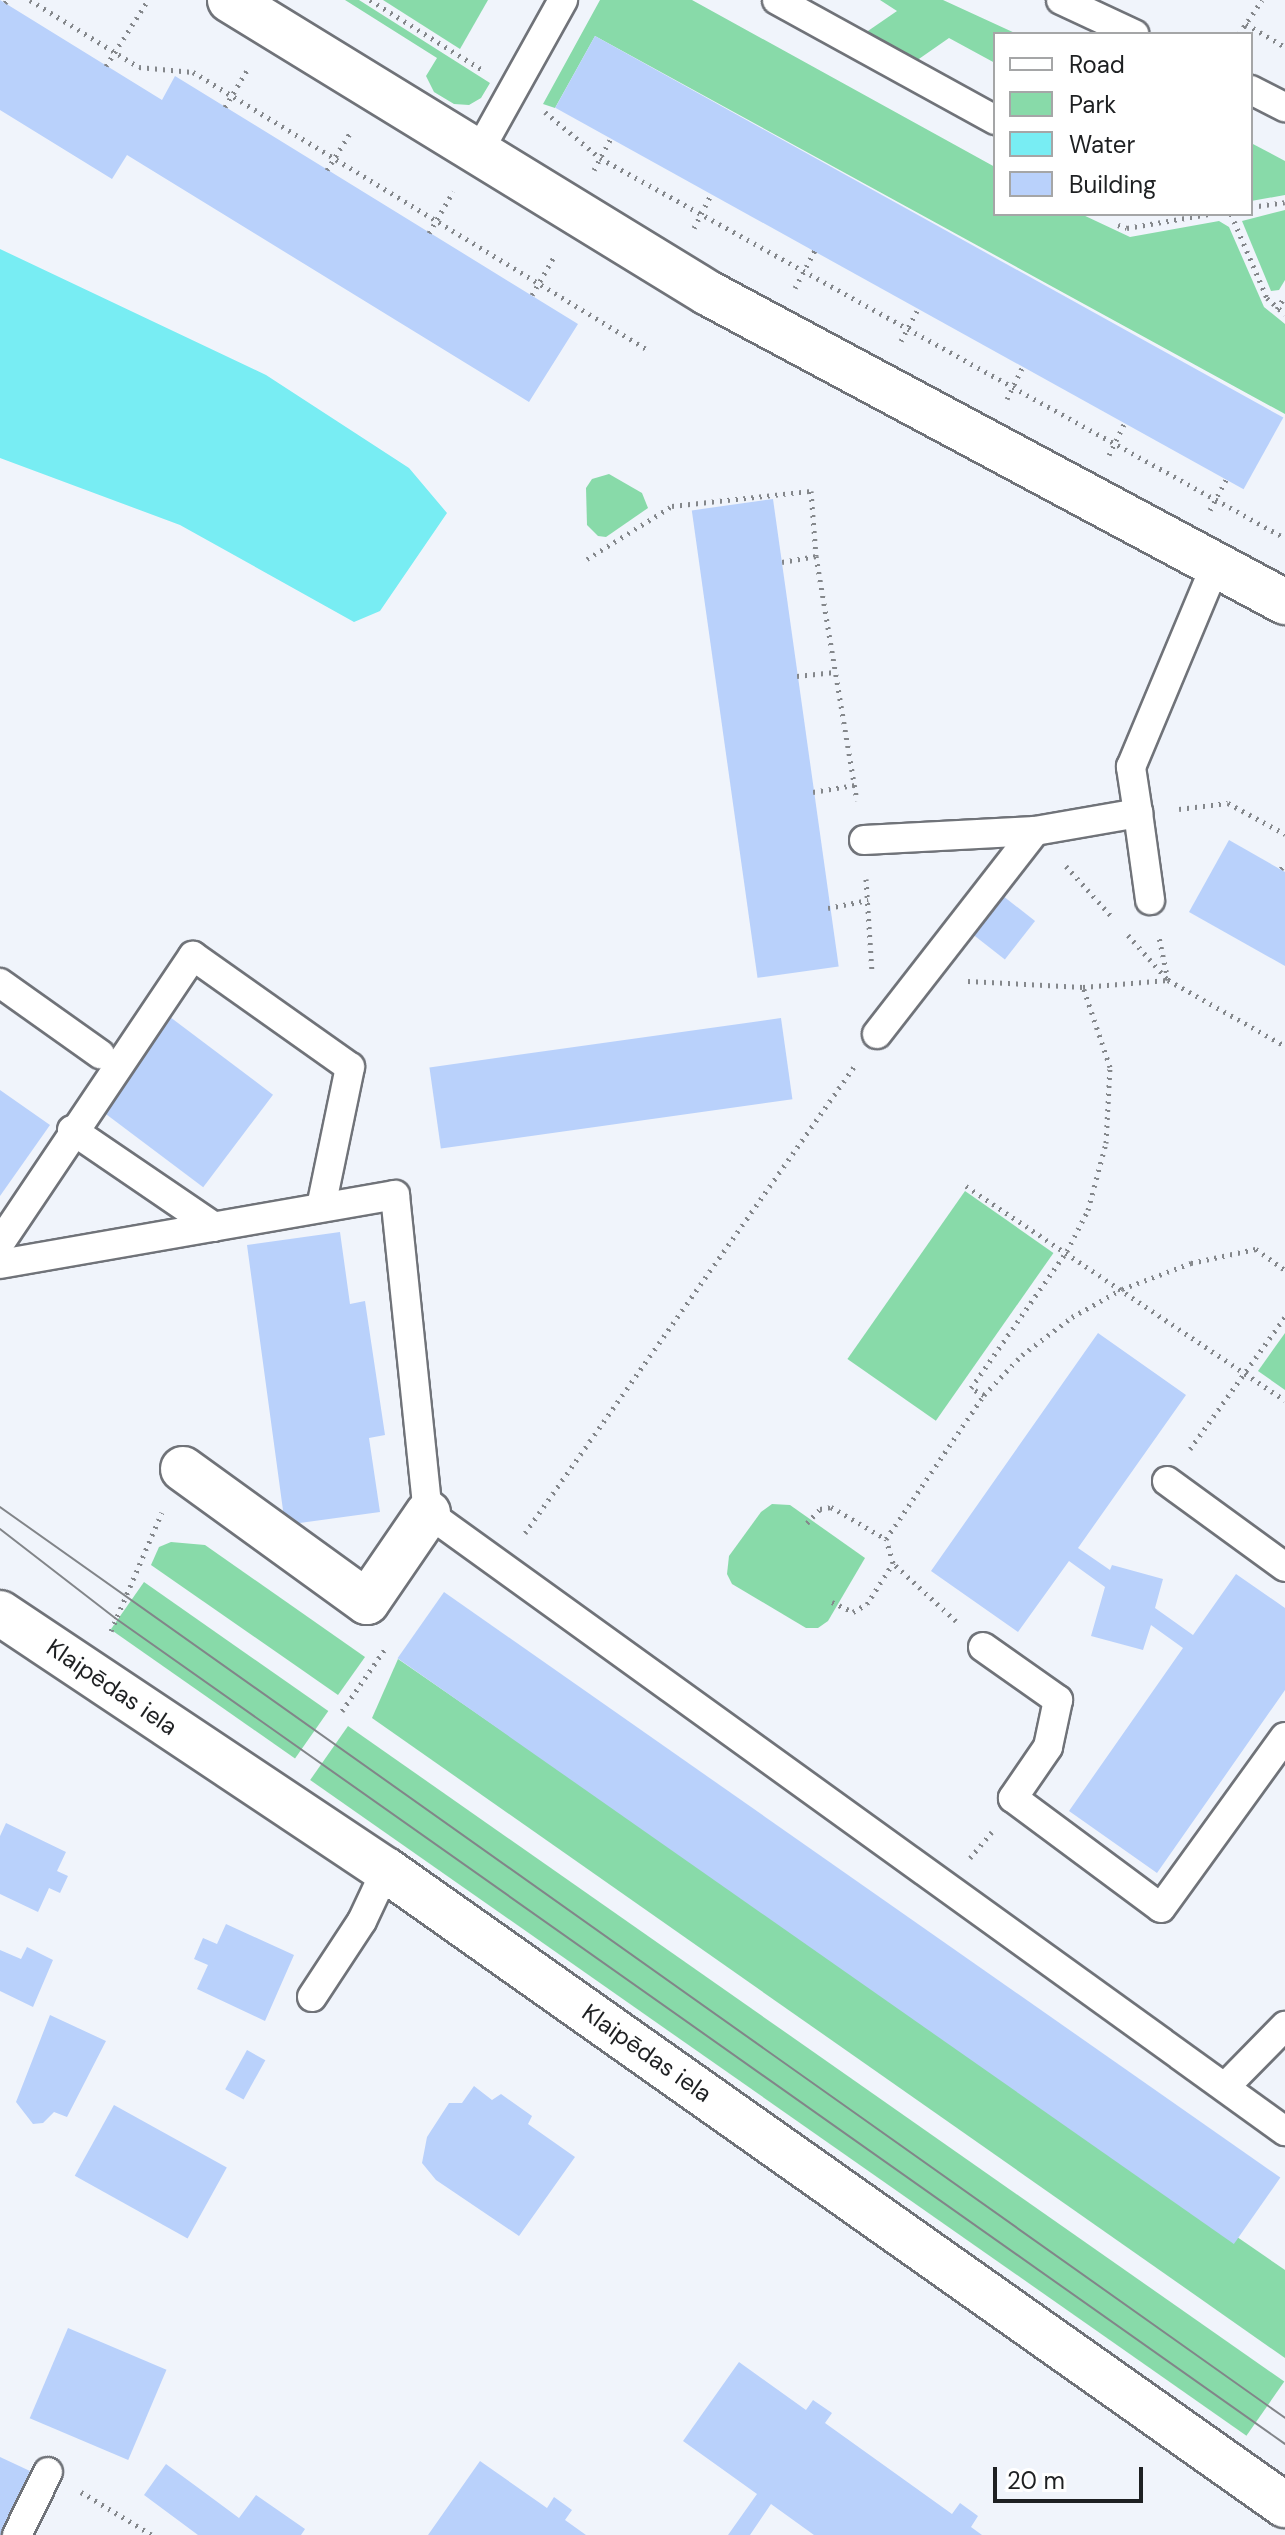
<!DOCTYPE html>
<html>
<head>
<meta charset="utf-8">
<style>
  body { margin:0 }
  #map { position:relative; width:1285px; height:2535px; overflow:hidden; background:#f0f4fb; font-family:"DM Sans",sans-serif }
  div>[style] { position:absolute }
  .green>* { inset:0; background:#88daa9; transform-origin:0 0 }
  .water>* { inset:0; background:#78edf3 }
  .building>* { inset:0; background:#b9d1fb; transform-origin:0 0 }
  .path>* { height:5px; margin-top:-2.5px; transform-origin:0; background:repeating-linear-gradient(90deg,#84878b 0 2px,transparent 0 8px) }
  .roads { filter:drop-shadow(2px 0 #707379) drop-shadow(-2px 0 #707379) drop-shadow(0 2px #707379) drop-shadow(0 -2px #707379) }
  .lane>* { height:28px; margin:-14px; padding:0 14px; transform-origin:14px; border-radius:14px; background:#fff }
  .street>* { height:44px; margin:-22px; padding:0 22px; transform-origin:22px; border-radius:22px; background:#fff }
  .secondary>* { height:44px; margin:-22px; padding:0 22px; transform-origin:22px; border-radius:22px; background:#fff }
  .tram>* { height:2px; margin:-1px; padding:0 1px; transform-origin:1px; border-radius:1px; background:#828589 }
  span { translate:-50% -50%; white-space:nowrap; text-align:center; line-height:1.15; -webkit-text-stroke:7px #fff; paint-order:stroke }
  .street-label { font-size:24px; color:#1e2022 }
  .legend { position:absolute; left:993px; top:32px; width:260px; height:184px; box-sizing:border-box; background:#fff; border:2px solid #a5a6a7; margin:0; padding:10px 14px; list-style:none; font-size:24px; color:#1e2022 }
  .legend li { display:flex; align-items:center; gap:16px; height:40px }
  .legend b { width:40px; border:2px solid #a5a6a7 }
  .scale { position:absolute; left:993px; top:2467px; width:150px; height:36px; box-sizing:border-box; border:4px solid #1e2022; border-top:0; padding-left:10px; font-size:24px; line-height:28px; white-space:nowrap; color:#1e2022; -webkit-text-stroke:6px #fff; paint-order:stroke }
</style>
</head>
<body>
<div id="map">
  <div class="green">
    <div style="clip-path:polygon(345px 0,359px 0,490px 83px,481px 98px,469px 105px,454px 104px,434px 92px,426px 76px,437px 58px)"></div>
    <div style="clip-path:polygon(383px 0,488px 0,460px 49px)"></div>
    <div style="clip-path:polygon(600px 0,692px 0,995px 167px,995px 214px,1081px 214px,1130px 237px,1219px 221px,1229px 227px,1264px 307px,1285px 324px,1285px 414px,595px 36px,555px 108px,543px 104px)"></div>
    <div style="clip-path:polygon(880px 0,943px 0,1017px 34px,995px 34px,995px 63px,949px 38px,916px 61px,865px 33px,897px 11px)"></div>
    <div style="clip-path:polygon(1251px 143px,1285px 161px,1285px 195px,1251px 201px)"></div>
    <div style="clip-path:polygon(1285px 210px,1285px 280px,1279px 290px,1271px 291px,1242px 221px)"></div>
    <div style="clip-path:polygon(609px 474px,642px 493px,648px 508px,606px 537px,598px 536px,587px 525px,586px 488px,592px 479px)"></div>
    <div style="left:965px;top:1191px;width:108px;height:205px;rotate:35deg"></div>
    <div style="clip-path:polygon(1285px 1333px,1285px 1390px,1258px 1371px)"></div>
    <div style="clip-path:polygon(772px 1504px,790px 1505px,865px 1558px,828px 1621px,818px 1628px,806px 1628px,732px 1584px,727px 1574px,729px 1556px,761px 1512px)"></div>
    <div style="clip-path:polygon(171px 1542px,205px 1545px,365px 1657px,338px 1695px,151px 1565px,159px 1547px)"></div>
    <div style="left:144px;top:1582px;width:225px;height:58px;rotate:35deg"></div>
    <div style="clip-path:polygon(398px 1659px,1285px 2270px,1285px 2358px,372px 1718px)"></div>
    <div style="left:348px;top:1726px;width:1143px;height:66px;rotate:35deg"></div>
  </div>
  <div class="water">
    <div style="clip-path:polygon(0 249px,266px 375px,409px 468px,447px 513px,380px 611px,354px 622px,180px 525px,0 458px)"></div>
  </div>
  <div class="building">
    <div style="clip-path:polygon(0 0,162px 100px,175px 76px,578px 324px,529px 402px,127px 155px,112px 179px,0 110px)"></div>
    <div style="left:595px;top:36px;width:787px;height:82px;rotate:29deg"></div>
    <div style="left:773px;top:499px;width:472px;height:82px;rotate:82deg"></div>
    <div style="clip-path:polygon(1229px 840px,1285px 872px,1285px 966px,1189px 912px)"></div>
    <div style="left:998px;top:892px;width:47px;height:49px;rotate:38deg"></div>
    <div style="left:170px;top:1017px;width:129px;height:116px;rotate:37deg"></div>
    <div style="left:781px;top:1018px;width:82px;height:355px;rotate:82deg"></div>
    <div style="clip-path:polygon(0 1090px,50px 1125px,0 1196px)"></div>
    <div style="clip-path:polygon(340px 1232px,350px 1304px,365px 1301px,385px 1435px,369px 1438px,380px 1512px,285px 1525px,247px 1245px)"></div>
    <div style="clip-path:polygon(1098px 1333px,1186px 1395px,1078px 1548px,1110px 1570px,1112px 1565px,1163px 1579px,1155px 1608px,1193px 1635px,1236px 1574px,1285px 1608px,1285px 1690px,1157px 1873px,1069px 1811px,1183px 1648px,1151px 1625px,1143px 1650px,1091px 1636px,1105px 1587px,1069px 1561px,1018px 1632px,931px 1571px)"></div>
    <div style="left:444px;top:1592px;width:1021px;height:81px;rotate:35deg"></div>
    <div style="clip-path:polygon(6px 1823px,66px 1852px,57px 1871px,68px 1876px,60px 1893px,49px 1888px,38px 1912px,0 1894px,0 1836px)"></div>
    <div style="clip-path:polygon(226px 1924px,294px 1955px,265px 2021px,197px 1989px,208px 1965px,194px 1959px,203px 1938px,217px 1944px)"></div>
    <div style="clip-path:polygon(27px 1947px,53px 1960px,33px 2007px,0 1991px,0 1950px,21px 1959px)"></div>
    <div style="clip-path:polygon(50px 2015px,106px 2041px,67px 2117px,54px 2112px,43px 2123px,33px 2124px,16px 2102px)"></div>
    <div style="left:247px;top:2050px;width:21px;height:45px;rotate:29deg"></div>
    <div style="clip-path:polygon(474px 2086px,492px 2100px,501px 2094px,532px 2116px,528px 2124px,575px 2157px,519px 2236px,436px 2180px,422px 2163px,427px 2137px,449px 2103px,462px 2103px)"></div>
    <div style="left:114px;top:2105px;width:129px;height:81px;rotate:29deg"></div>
    <div style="left:68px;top:2328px;width:107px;height:98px;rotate:23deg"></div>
    <div style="clip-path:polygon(739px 2362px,806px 2410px,813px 2400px,832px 2413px,825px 2423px,952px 2514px,960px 2503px,978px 2516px,971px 2527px,982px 2535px,814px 2535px,771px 2504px,750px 2535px,728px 2535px,757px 2494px,683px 2441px)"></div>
    <div style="clip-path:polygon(0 2457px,30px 2471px,1px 2535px,0 2535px)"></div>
    <div style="clip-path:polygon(480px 2461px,547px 2508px,554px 2497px,572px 2510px,565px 2520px,586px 2535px,428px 2535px)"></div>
    <div style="clip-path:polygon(166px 2464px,239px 2518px,256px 2495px,305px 2529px,301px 2535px,198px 2535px,144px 2495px)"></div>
  </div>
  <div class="path">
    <div style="left:30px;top:0;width:128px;rotate:31.6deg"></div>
    <div style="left:139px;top:67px;width:54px;rotate:5.3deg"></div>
    <div style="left:193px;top:72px;width:531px;rotate:31.44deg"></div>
    <div style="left:370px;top:0;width:131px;rotate:31.9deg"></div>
    <div style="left:5px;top:3px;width:4px;rotate:-56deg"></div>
    <div style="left:1246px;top:24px;width:45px;rotate:30.5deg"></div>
    <div style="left:1239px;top:34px;width:41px;rotate:-55.9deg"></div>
    <div style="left:106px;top:66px;width:78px;rotate:-57.5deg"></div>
    <div style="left:225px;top:107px;width:47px;rotate:-59deg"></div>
    <div style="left:545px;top:112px;width:72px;rotate:39.9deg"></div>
    <div style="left:600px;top:158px;width:783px;rotate:29.02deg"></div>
    <div style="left:327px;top:170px;width:47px;rotate:-58deg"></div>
    <div style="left:594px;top:170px;width:36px;rotate:-62deg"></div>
    <div style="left:1251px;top:207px;width:34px;rotate:-8deg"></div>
    <div style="left:1231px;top:214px;width:91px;rotate:66.8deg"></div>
    <div style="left:1267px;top:298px;width:24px;rotate:42deg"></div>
    <div style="left:1118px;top:225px;width:9px;rotate:18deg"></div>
    <div style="left:1127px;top:228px;width:83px;rotate:-9.7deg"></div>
    <div style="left:694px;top:228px;width:39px;rotate:-63deg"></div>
    <div style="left:429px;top:233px;width:48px;rotate:-59.7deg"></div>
    <div style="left:795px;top:288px;width:43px;rotate:-62.2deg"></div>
    <div style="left:532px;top:295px;width:46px;rotate:-60.1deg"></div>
    <div style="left:1277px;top:309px;width:15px;rotate:-58deg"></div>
    <div style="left:901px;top:341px;width:38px;rotate:-62deg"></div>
    <div style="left:1007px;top:399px;width:39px;rotate:-64deg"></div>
    <div style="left:1109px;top:455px;width:39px;rotate:-64deg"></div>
    <div style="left:1210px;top:510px;width:38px;rotate:-62deg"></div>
    <div style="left:587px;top:559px;width:100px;rotate:-31.9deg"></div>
    <div style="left:672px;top:506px;width:140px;rotate:-6.2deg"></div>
    <div style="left:811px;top:491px;width:65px;rotate:85.6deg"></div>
    <div style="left:816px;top:556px;width:248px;rotate:80.5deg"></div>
    <div style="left:782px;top:562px;width:35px;rotate:-10deg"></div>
    <div style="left:797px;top:676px;width:38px;rotate:-6deg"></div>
    <div style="left:813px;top:792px;width:43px;rotate:-9.5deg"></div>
    <div style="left:1179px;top:809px;width:49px;rotate:-7deg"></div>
    <div style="left:1228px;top:803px;width:65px;rotate:28.5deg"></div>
    <div style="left:1066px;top:866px;width:70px;rotate:47.9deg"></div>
    <div style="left:1281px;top:869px;width:7px;rotate:-56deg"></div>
    <div style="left:866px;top:879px;width:94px;rotate:86.3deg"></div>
    <div style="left:828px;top:908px;width:41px;rotate:-11.3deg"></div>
    <div style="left:1128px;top:935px;width:60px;rotate:48.4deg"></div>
    <div style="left:1168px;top:980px;width:134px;rotate:29.4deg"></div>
    <div style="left:968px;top:981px;width:115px;rotate:3deg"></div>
    <div style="left:1083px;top:987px;width:85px;rotate:-4.7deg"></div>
    <div style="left:1168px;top:980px;width:44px;rotate:-101.8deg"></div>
    <div style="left:966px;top:1186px;width:384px;rotate:33.9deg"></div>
    <div style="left:984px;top:1395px;width:15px;rotate:-152deg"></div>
    <div style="left:971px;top:1388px;width:167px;rotate:-55deg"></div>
    <div style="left:1067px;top:1251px;width:46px;rotate:-62.9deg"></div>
    <div style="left:1088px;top:1210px;width:69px;rotate:-75deg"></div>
    <div style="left:1106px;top:1143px;width:76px;rotate:-87deg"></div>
    <div style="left:1110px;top:1067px;width:84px;rotate:-108.6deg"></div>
    <div style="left:1190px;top:1449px;width:163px;rotate:-54.3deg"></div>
    <div style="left:807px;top:1523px;width:19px;rotate:-47deg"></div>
    <div style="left:820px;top:1509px;width:11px;rotate:-10deg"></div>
    <div style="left:831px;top:1507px;width:64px;rotate:30.2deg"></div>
    <div style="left:525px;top:1533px;width:574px;rotate:-54.79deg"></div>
    <div style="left:832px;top:1602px;width:23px;rotate:25deg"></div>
    <div style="left:853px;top:1612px;width:16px;rotate:-30deg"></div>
    <div style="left:867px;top:1604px;width:49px;rotate:-57.6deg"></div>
    <div style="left:956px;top:1621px;width:86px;rotate:-137.4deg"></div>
    <div style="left:893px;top:1563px;width:25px;rotate:-106deg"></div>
    <div style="left:886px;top:1539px;width:174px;rotate:-55.8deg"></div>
    <div style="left:984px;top:1395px;width:55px;rotate:-46.5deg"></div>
    <div style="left:1022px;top:1355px;width:63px;rotate:-37.2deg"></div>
    <div style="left:1072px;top:1317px;width:57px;rotate:-29.2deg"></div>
    <div style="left:1122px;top:1289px;width:74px;rotate:-20.6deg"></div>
    <div style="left:1191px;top:1263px;width:66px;rotate:-12.2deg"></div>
    <div style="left:1256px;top:1249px;width:36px;rotate:36deg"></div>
    <div style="left:111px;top:1631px;width:129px;rotate:-66.8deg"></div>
    <div style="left:342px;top:1711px;width:79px;rotate:-55.3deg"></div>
    <div style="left:970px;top:1858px;width:34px;rotate:-50deg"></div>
    <div style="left:81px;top:2492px;width:83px;rotate:31.2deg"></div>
  </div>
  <div class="roads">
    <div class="lane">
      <div style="left:777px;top:0;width:249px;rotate:28.8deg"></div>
      <div style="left:1061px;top:0;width:81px;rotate:25deg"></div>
      <div style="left:1251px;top:90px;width:38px;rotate:27deg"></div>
      <div style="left:479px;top:151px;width:173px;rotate:-60.9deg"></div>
      <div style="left:1138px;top:813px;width:88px;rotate:82.1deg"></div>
      <div style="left:864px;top:840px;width:171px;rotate:-3deg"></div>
      <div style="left:1035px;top:831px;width:105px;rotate:-9.9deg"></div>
      <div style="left:1138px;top:813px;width:47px;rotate:-98.7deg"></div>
      <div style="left:1131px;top:767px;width:220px;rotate:-67.3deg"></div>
      <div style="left:0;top:983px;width:123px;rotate:35.4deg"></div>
      <div style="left:877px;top:1034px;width:257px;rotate:-52.1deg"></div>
      <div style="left:72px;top:1130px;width:172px;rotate:34.3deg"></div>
      <div style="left:0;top:1243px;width:346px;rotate:-56.1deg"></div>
      <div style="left:193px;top:956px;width:192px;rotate:35.3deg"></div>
      <div style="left:350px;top:1067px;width:143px;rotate:101.7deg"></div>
      <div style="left:0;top:1264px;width:401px;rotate:-9.9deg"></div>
      <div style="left:395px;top:1195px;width:320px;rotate:84.1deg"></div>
      <div style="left:428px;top:1513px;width:1057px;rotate:35.8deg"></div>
      <div style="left:1167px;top:1481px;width:146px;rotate:36.1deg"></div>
      <div style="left:983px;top:1647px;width:92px;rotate:35.2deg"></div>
      <div style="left:1058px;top:1700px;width:48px;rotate:102deg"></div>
      <div style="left:1048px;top:1747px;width:62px;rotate:124.5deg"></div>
      <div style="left:1013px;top:1798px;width:184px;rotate:36.6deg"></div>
      <div style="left:1161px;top:1908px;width:211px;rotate:-54.1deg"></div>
      <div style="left:312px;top:1997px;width:91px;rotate:-56.7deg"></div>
      <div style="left:362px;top:1921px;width:56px;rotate:-64.8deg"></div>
      <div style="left:1225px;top:2087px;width:86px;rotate:-45.5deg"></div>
      <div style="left:17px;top:2535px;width:70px;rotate:-63.8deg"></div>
    </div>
    <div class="street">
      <div style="left:230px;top:0;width:561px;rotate:31.51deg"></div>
      <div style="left:708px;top:293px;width:655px;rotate:28.17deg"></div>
      <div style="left:183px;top:1469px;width:227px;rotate:35.9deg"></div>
      <div style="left:367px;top:1602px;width:108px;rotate:-55.6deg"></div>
    </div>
    <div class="secondary">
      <div style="left:0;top:1613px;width:464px;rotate:33.7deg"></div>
      <div style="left:386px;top:1870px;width:1101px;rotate:35.24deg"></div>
    </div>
  </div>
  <div class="tram">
    <div style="left:0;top:1507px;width:1575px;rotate:35.33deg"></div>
    <div style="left:0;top:1529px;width:145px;rotate:37.7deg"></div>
    <div style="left:115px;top:1618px;width:1432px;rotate:35.22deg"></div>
  </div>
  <div class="street-label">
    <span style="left:112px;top:1687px;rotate:34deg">Klaipēdas iela</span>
    <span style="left:647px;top:2053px;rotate:35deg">Klaipēdas iela</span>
  </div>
  <ul class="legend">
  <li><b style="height:10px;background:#fff"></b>Road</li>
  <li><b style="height:22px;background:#88daa9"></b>Park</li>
  <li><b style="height:22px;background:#78edf3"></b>Water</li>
  <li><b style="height:22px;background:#b9d1fb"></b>Building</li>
  </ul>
  <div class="scale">20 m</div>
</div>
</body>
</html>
